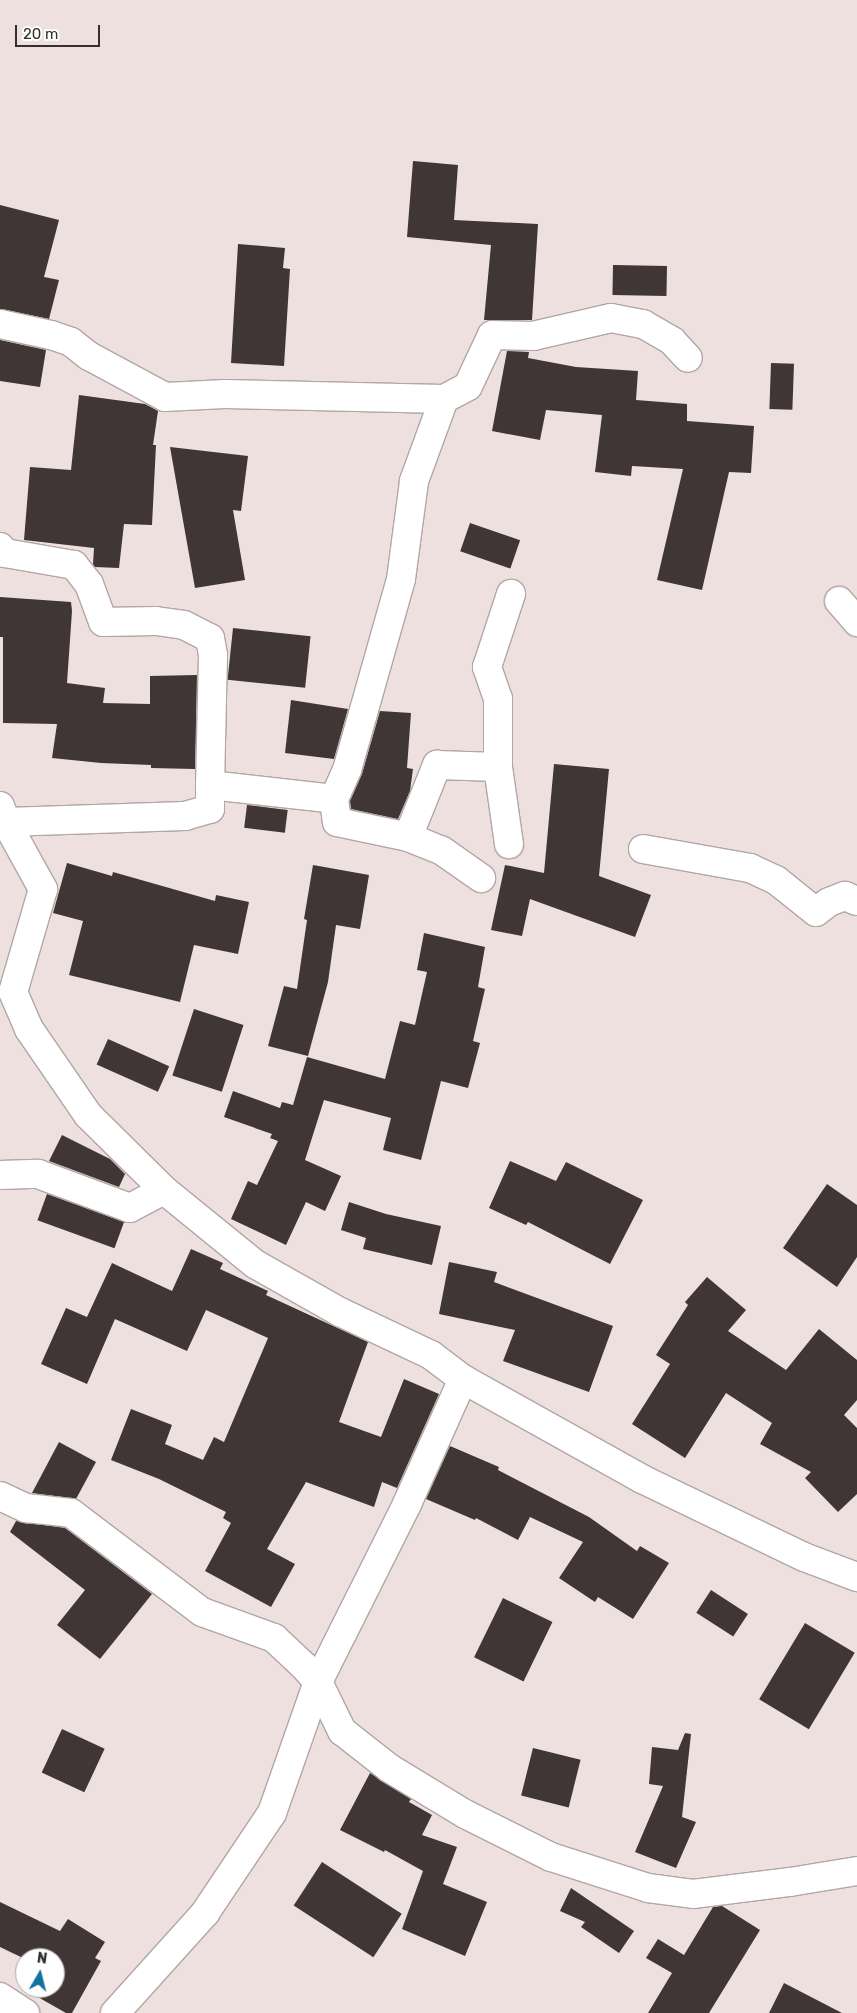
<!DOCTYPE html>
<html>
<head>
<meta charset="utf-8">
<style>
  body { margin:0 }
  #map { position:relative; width:857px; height:2013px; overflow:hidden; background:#ede0de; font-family:Rubik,sans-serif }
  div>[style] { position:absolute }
  .building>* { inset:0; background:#3f3635; transform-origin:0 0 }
  .roads { filter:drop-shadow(1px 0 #b2a6a5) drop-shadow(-1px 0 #b2a6a5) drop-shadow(0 1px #b2a6a5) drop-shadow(0 -1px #b2a6a5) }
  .minor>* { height:28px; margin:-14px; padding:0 14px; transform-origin:14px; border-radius:14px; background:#fff }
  span { translate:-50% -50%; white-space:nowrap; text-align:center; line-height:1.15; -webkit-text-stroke:5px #fff; paint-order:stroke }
  .north { position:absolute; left:15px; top:1948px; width:50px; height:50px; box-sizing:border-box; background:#fff; border:1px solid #aeacac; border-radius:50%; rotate:8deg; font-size:14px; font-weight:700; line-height:20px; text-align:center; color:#35302f }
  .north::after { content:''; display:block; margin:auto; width:18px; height:22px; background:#1172a0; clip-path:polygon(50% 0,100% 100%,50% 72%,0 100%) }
  .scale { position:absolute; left:15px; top:25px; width:85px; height:22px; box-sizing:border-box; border:2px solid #35302f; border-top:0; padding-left:6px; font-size:15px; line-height:18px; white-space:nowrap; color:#35302f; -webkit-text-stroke:4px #fff; paint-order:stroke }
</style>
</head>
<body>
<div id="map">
  <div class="building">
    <div style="clip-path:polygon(413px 161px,458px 165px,454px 220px,538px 224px,532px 320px,484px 320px,491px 245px,407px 237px)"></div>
    <div style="clip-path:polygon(0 205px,59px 220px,44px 277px,59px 280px,49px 319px,0 309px)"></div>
    <div style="clip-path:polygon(238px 244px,285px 248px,283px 268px,290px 269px,284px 366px,231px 363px)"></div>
    <div style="left:613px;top:265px;width:54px;height:30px;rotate:1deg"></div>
    <div style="clip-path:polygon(0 340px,46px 350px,40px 387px,0 381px)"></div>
    <div style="clip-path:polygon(507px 351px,529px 352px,528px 358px,576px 367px,638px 371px,636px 400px,687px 404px,687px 421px,754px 426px,751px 473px,729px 472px,702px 590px,657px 580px,683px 469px,632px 466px,631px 476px,595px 472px,602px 415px,546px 410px,540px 440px,492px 431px)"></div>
    <div style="left:771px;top:363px;width:23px;height:46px;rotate:2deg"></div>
    <div style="clip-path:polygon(79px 395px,145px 404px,158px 411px,153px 445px,156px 445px,152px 525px,124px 524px,119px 568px,95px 567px,93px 564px,94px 548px,24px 540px,30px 467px,71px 470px)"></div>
    <div style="clip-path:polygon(170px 447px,248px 456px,241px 511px,233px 510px,245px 580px,195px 588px)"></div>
    <div style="left:470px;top:523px;width:53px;height:30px;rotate:19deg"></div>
    <div style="clip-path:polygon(0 597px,71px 602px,72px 611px,67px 683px,105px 688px,103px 703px,150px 704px,150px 676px,197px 675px,195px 769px,151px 768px,151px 765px,101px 763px,52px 758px,57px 724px,3px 723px,3px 637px,0 637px)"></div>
    <div style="left:233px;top:628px;width:78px;height:52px;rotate:6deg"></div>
    <div style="clip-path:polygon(291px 700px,348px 709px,334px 759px,285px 753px)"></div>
    <div style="clip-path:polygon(380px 711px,411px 713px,407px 768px,413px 769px,410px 791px,398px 819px,351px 809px,350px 801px,362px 774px)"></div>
    <div style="clip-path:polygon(554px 764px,609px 769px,599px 876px,651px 895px,635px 937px,530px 899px,522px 936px,491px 930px,505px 865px,544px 873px)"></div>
    <div style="left:247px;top:805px;width:41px;height:23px;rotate:7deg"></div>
    <div style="clip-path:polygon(67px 863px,112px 876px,113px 872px,215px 901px,216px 895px,249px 902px,238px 954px,194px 945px,180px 1002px,69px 975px,83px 921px,53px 913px)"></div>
    <div style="clip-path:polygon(313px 865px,369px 875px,360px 929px,336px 925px,328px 982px,308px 1056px,268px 1046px,284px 986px,297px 989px,307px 920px,304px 919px)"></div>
    <div style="clip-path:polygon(424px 933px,485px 947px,478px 987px,485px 989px,473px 1041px,480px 1043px,468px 1088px,441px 1081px,421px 1160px,383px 1150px,391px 1118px,324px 1100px,305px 1160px,341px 1176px,325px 1211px,306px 1202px,286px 1245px,231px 1219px,248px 1181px,257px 1185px,278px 1141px,270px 1138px,272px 1134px,224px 1117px,233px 1091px,280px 1108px,282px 1102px,293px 1105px,307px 1057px,385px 1079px,400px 1021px,415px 1025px,427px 972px,417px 970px)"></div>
    <div style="left:194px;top:1009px;width:52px;height:70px;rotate:18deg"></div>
    <div style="left:108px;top:1039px;width:67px;height:28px;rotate:24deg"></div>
    <div style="clip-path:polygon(62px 1135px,110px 1159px,125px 1174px,119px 1187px,49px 1161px)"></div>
    <div style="clip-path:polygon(510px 1161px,556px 1181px,566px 1162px,643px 1200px,610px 1264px,528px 1222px,526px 1225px,489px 1208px)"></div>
    <div style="clip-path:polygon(827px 1184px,857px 1205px,857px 1257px,837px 1287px,783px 1248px)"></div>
    <div style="left:47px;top:1194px;width:82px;height:28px;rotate:20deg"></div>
    <div style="clip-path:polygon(349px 1202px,386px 1214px,441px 1226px,432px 1265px,363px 1249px,366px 1238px,341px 1230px)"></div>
    <div style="clip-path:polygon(191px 1249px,223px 1263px,220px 1269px,268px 1291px,266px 1295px,368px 1342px,339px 1422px,381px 1437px,404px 1379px,439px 1394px,397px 1488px,382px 1482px,374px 1507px,306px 1482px,267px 1549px,295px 1564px,271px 1607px,205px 1571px,231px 1523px,223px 1518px,226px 1512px,159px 1479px,111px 1460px,131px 1409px,172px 1425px,165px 1444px,203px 1460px,214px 1437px,224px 1442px,268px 1338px,206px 1310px,187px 1351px,115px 1319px,87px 1384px,41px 1364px,66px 1308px,87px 1317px,112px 1263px,172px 1291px)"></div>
    <div style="clip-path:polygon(449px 1262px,497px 1272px,494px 1282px,613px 1326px,589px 1392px,503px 1361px,515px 1330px,439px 1314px)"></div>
    <div style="clip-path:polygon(707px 1277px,746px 1310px,728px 1331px,786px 1370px,819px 1329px,857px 1360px,857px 1400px,844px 1415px,857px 1428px,857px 1494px,838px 1512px,805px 1478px,811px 1472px,760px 1444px,772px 1423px,726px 1393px,685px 1458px,632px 1424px,670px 1364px,656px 1355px,688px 1305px,685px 1302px)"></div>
    <div style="clip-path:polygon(59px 1442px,96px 1462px,76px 1499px,32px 1493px)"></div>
    <div style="clip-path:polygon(450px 1446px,499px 1467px,498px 1470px,589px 1517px,637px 1551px,640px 1546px,669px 1563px,633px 1619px,598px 1597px,595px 1602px,559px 1578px,583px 1542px,530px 1517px,518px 1540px,476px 1518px,475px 1520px,426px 1499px)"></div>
    <div style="clip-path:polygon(16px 1521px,65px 1528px,152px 1594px,100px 1659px,57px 1625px,85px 1590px,10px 1532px)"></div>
    <div style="left:711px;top:1590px;width:44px;height:27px;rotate:33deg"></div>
    <div style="left:503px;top:1598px;width:55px;height:66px;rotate:26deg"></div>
    <div style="left:805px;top:1623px;width:58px;height:89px;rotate:31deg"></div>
    <div style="left:62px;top:1729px;width:47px;height:48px;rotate:25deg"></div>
    <div style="clip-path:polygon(685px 1733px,691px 1734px,682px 1817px,696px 1822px,676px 1868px,635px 1852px,663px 1786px,649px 1784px,652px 1747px,678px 1750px)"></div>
    <div style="left:533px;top:1748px;width:49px;height:49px;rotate:14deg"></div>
    <div style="clip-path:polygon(370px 1773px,411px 1799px,409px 1802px,432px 1815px,422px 1835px,457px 1847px,443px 1884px,487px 1902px,465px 1956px,402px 1929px,423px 1871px,385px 1850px,384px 1852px,340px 1830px)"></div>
    <div style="left:322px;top:1862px;width:95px;height:52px;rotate:33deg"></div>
    <div style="clip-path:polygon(571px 1888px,634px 1931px,619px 1953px,581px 1927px,585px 1922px,560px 1911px)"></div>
    <div style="clip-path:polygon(0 1902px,60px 1931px,68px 1919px,105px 1942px,95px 1958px,101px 1961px,72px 2013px,66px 2013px,29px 1992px,31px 1988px,55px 1988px,55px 1958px,25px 1959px,0 1947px)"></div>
    <div style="clip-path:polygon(722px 1906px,760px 1930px,709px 2013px,648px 2013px,672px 1973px,646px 1958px,658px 1939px,684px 1955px,713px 1907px)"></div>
    <div style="clip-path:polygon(784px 1983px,842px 2013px,769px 2013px)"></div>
  </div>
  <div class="roads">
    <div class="minor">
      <div style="left:0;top:324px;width:52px;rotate:12.2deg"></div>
      <div style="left:51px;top:335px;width:21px;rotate:19deg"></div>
      <div style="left:71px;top:342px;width:23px;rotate:38deg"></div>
      <div style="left:89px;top:356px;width:86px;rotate:28.3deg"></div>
      <div style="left:165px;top:397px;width:60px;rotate:-2.9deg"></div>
      <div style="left:225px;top:394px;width:219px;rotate:1.3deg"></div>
      <div style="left:444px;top:399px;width:27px;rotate:-28deg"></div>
      <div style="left:468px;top:386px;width:56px;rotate:-64.8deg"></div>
      <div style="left:492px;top:335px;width:41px;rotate:1.4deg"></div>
      <div style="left:533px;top:336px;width:80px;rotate:-13deg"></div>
      <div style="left:611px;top:318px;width:33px;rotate:11deg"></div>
      <div style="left:643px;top:324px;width:34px;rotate:30deg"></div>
      <div style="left:672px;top:341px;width:23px;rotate:47deg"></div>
      <div style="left:0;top:547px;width:8px;rotate:50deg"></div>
      <div style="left:5px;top:553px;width:70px;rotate:9.9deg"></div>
      <div style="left:74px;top:565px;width:24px;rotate:52deg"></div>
      <div style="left:89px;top:584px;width:40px;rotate:69.8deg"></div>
      <div style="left:103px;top:622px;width:53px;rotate:-1.1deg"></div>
      <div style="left:156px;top:621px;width:28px;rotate:8deg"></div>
      <div style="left:184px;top:625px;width:29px;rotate:27deg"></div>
      <div style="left:210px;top:638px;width:17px;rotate:80deg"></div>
      <div style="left:213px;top:655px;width:130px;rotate:91.3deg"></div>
      <div style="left:839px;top:601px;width:28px;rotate:49deg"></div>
      <div style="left:498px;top:767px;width:78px;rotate:81.9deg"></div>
      <div style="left:334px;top:799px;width:23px;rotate:83deg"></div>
      <div style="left:337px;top:822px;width:73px;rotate:11.9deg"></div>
      <div style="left:408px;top:837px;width:35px;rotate:22deg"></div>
      <div style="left:441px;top:850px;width:49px;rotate:35deg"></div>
      <div style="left:0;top:806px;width:17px;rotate:69deg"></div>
      <div style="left:6px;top:822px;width:77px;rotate:61.1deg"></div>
      <div style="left:43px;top:889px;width:107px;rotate:106.2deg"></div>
      <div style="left:13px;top:992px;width:40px;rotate:66.6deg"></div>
      <div style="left:29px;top:1029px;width:104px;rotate:55.5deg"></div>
      <div style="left:88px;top:1115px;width:107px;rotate:44.6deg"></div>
      <div style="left:164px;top:1190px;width:117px;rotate:39.1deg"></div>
      <div style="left:255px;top:1264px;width:98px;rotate:29.5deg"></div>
      <div style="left:340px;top:1312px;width:101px;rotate:25.3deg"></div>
      <div style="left:431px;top:1355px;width:40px;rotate:37deg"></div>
      <div style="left:463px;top:1379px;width:205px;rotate:29.2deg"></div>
      <div style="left:642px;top:1479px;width:180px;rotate:25.7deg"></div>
      <div style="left:804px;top:1557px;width:57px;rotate:20.7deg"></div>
      <div style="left:6px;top:822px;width:179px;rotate:-1.9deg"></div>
      <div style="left:185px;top:816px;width:26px;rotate:-16deg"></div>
      <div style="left:210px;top:809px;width:24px;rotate:-90deg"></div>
      <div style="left:210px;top:785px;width:125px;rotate:6.4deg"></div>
      <div style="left:334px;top:799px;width:32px;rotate:-66deg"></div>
      <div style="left:347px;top:770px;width:198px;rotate:-74.2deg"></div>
      <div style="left:401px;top:579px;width:99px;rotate:-82.4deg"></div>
      <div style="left:414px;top:481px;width:87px;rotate:-69.9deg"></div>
      <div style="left:408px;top:837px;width:78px;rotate:-68.1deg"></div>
      <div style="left:437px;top:765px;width:61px;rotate:1.9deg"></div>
      <div style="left:498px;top:767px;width:68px;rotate:-90deg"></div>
      <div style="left:498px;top:699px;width:34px;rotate:-109deg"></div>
      <div style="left:487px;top:667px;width:77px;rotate:-71.8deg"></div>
      <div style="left:643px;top:849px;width:109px;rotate:10.1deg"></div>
      <div style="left:750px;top:868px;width:29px;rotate:25deg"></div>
      <div style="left:776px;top:880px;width:51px;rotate:38.7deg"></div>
      <div style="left:816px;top:912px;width:16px;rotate:-38deg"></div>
      <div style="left:829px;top:902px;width:17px;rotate:-21deg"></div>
      <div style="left:845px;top:896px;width:13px;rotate:23deg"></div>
      <div style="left:0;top:1175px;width:38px;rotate:-2deg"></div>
      <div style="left:38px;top:1174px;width:98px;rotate:20.3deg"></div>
      <div style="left:130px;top:1208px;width:38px;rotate:-28deg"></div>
      <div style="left:0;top:1496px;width:29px;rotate:25deg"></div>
      <div style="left:26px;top:1508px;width:45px;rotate:6.3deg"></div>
      <div style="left:71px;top:1513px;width:164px;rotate:37.1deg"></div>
      <div style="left:202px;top:1612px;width:77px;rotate:19.9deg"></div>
      <div style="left:274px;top:1638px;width:42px;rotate:43.1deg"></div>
      <div style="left:305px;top:1667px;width:20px;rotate:49deg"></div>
      <div style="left:318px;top:1682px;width:55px;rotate:63.9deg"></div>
      <div style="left:342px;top:1731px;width:60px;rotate:38.2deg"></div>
      <div style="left:389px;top:1768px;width:89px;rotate:31.2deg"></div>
      <div style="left:465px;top:1814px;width:96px;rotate:26.6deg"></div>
      <div style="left:551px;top:1857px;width:102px;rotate:17.7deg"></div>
      <div style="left:648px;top:1888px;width:45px;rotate:7.6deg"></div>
      <div style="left:693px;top:1894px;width:98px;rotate:-7.1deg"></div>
      <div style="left:790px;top:1882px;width:68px;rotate:-9.3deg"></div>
      <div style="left:0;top:1997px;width:30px;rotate:33deg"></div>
      <div style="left:115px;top:2013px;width:135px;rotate:-48deg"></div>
      <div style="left:205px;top:1913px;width:120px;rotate:-56.2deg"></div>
      <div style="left:272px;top:1813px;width:139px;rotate:-70.7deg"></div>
      <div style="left:318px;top:1682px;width:199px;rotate:-63.4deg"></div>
      <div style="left:407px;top:1504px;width:137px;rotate:-65.9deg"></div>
    </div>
  </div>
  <div class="north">N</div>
  <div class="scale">20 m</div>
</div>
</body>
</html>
